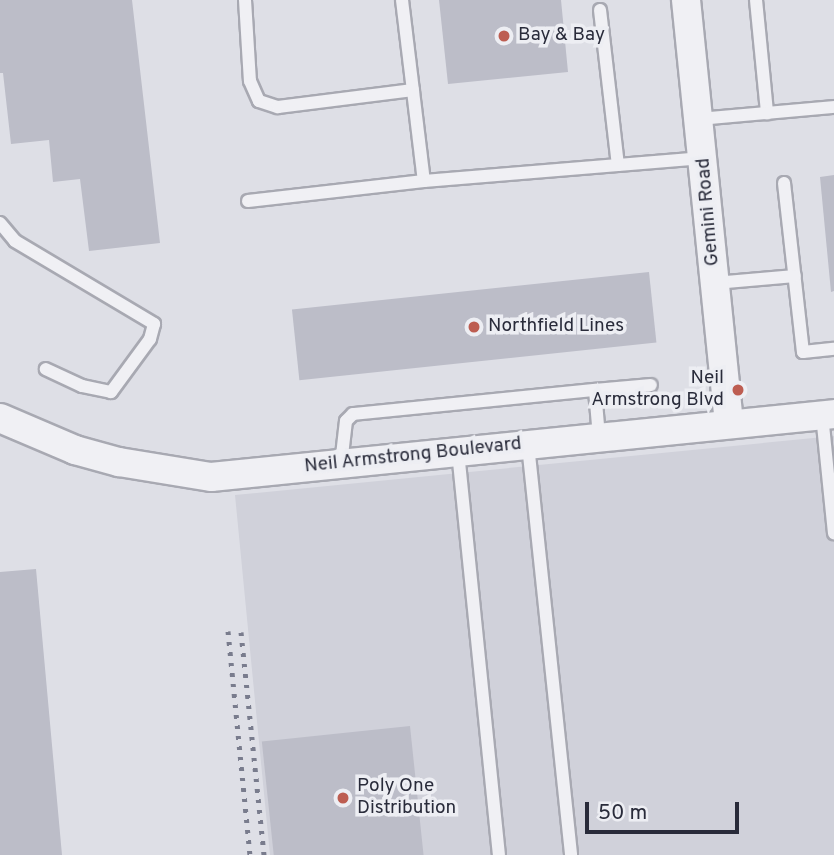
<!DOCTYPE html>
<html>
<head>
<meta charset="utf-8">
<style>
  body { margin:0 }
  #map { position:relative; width:834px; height:855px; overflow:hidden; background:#dedfe6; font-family:Overpass,sans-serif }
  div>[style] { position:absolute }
  .built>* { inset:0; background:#d0d1da }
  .building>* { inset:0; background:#bcbdc8; transform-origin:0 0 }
  .roads { filter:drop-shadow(2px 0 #a8a9b2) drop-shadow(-2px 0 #a8a9b2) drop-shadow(0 2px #a8a9b2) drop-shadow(0 -2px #a8a9b2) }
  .service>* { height:12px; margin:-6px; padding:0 6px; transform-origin:6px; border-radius:6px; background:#f0f0f4 }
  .tertiary>* { height:28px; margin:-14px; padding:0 14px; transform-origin:14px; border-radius:14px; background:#f0f0f4 }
  .rail>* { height:5px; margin-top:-2.5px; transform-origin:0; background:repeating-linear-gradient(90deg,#797c8d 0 3.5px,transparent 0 10.5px) }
  .dots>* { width:19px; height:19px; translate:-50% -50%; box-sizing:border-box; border:4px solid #edeef3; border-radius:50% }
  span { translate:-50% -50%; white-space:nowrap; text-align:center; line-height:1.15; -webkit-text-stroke:7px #edeef3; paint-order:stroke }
  .poi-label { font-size:19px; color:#292b3a }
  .left { translate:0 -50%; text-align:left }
  .right { translate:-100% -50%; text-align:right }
  .street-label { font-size:19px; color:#292b3a }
  .scale { position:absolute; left:585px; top:802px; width:154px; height:32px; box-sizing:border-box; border:4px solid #292b3a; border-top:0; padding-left:9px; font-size:21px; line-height:24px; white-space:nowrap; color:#292b3a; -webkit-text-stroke:5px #edeef3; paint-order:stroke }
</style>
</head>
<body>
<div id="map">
  <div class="built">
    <div style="clip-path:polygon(834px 436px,834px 855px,270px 855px,235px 495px)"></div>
  </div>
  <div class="building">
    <div style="clip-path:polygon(0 0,132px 0,160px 243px,89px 251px,80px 179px,53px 182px,49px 140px,11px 144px,3px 73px,0 73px)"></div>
    <div style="clip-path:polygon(439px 0,561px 0,568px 72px,448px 84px)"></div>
    <div style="clip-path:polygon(834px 175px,834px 291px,831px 292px,820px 177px)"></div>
    <div style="left:649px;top:272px;width:71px;height:359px;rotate:84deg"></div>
    <div style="clip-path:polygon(36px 569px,62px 855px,0 855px,0 572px)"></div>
    <div style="left:410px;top:726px;width:130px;height:149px;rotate:84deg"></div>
  </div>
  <div class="roads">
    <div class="service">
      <div style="left:245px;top:0;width:81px;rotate:86.5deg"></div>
      <div style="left:250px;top:81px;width:22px;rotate:66deg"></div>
      <div style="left:259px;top:101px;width:20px;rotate:18deg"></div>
      <div style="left:278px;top:107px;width:136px;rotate:-7.2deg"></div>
      <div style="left:402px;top:0;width:182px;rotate:83.1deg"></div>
      <div style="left:424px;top:181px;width:280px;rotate:-4.7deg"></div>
      <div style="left:756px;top:0;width:114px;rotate:84.4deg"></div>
      <div style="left:600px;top:10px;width:156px;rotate:83.4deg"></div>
      <div style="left:699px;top:119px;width:136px;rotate:-5.1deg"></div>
      <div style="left:784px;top:183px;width:170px;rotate:83.6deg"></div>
      <div style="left:803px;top:352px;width:31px;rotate:-6deg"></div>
      <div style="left:248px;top:201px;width:177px;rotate:-6.5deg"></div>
      <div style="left:0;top:223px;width:23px;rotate:50deg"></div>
      <div style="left:15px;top:241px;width:162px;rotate:30.8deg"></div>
      <div style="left:154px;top:324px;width:16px;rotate:105deg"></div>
      <div style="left:150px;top:339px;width:66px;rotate:126.3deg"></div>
      <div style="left:111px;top:392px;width:30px;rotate:-168deg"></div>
      <div style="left:82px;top:386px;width:40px;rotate:-155deg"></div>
      <div style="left:715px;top:283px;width:80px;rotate:-5deg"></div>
      <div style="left:822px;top:415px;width:119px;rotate:84.2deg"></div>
      <div style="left:599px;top:437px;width:47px;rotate:-94.9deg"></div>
      <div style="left:595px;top:390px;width:56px;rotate:-5.1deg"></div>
      <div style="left:528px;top:445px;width:412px;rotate:84deg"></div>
      <div style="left:458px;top:452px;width:405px;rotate:84.2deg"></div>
      <div style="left:341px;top:464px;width:43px;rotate:-83.4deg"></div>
      <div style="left:346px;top:421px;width:10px;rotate:-45deg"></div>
      <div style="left:353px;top:414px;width:243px;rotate:-5.7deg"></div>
    </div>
    <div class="tertiary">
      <div style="left:686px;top:0;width:426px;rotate:84.2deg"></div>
      <div style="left:0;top:418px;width:82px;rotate:23.1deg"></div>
      <div style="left:75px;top:450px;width:46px;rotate:15.3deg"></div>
      <div style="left:119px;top:462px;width:93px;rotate:9.3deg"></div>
      <div style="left:211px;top:477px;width:626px;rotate:-5.77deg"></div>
    </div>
  </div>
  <div class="rail">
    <div style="left:228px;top:631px;width:225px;rotate:84.4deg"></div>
    <div style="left:241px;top:632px;width:224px;rotate:84.1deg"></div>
  </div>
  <div class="dots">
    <div style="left:504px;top:36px;background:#bd5d51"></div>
    <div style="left:474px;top:327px;background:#bd5d51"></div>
    <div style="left:738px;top:390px;background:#bd5d51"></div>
    <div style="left:343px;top:798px;background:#bd5d51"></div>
  </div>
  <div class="poi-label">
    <span class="left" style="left:518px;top:36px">Bay &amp; Bay</span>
    <span class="left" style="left:488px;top:327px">Northfield Lines</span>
    <span class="right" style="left:724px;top:390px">Neil<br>Armstrong Blvd</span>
    <span class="left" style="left:357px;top:798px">Poly One<br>Distribution</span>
  </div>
  <div class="street-label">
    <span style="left:709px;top:212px;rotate:-95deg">Gemini Road</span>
    <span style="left:413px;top:456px;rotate:-6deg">Neil Armstrong Boulevard</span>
  </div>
  <div class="scale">50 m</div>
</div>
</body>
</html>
